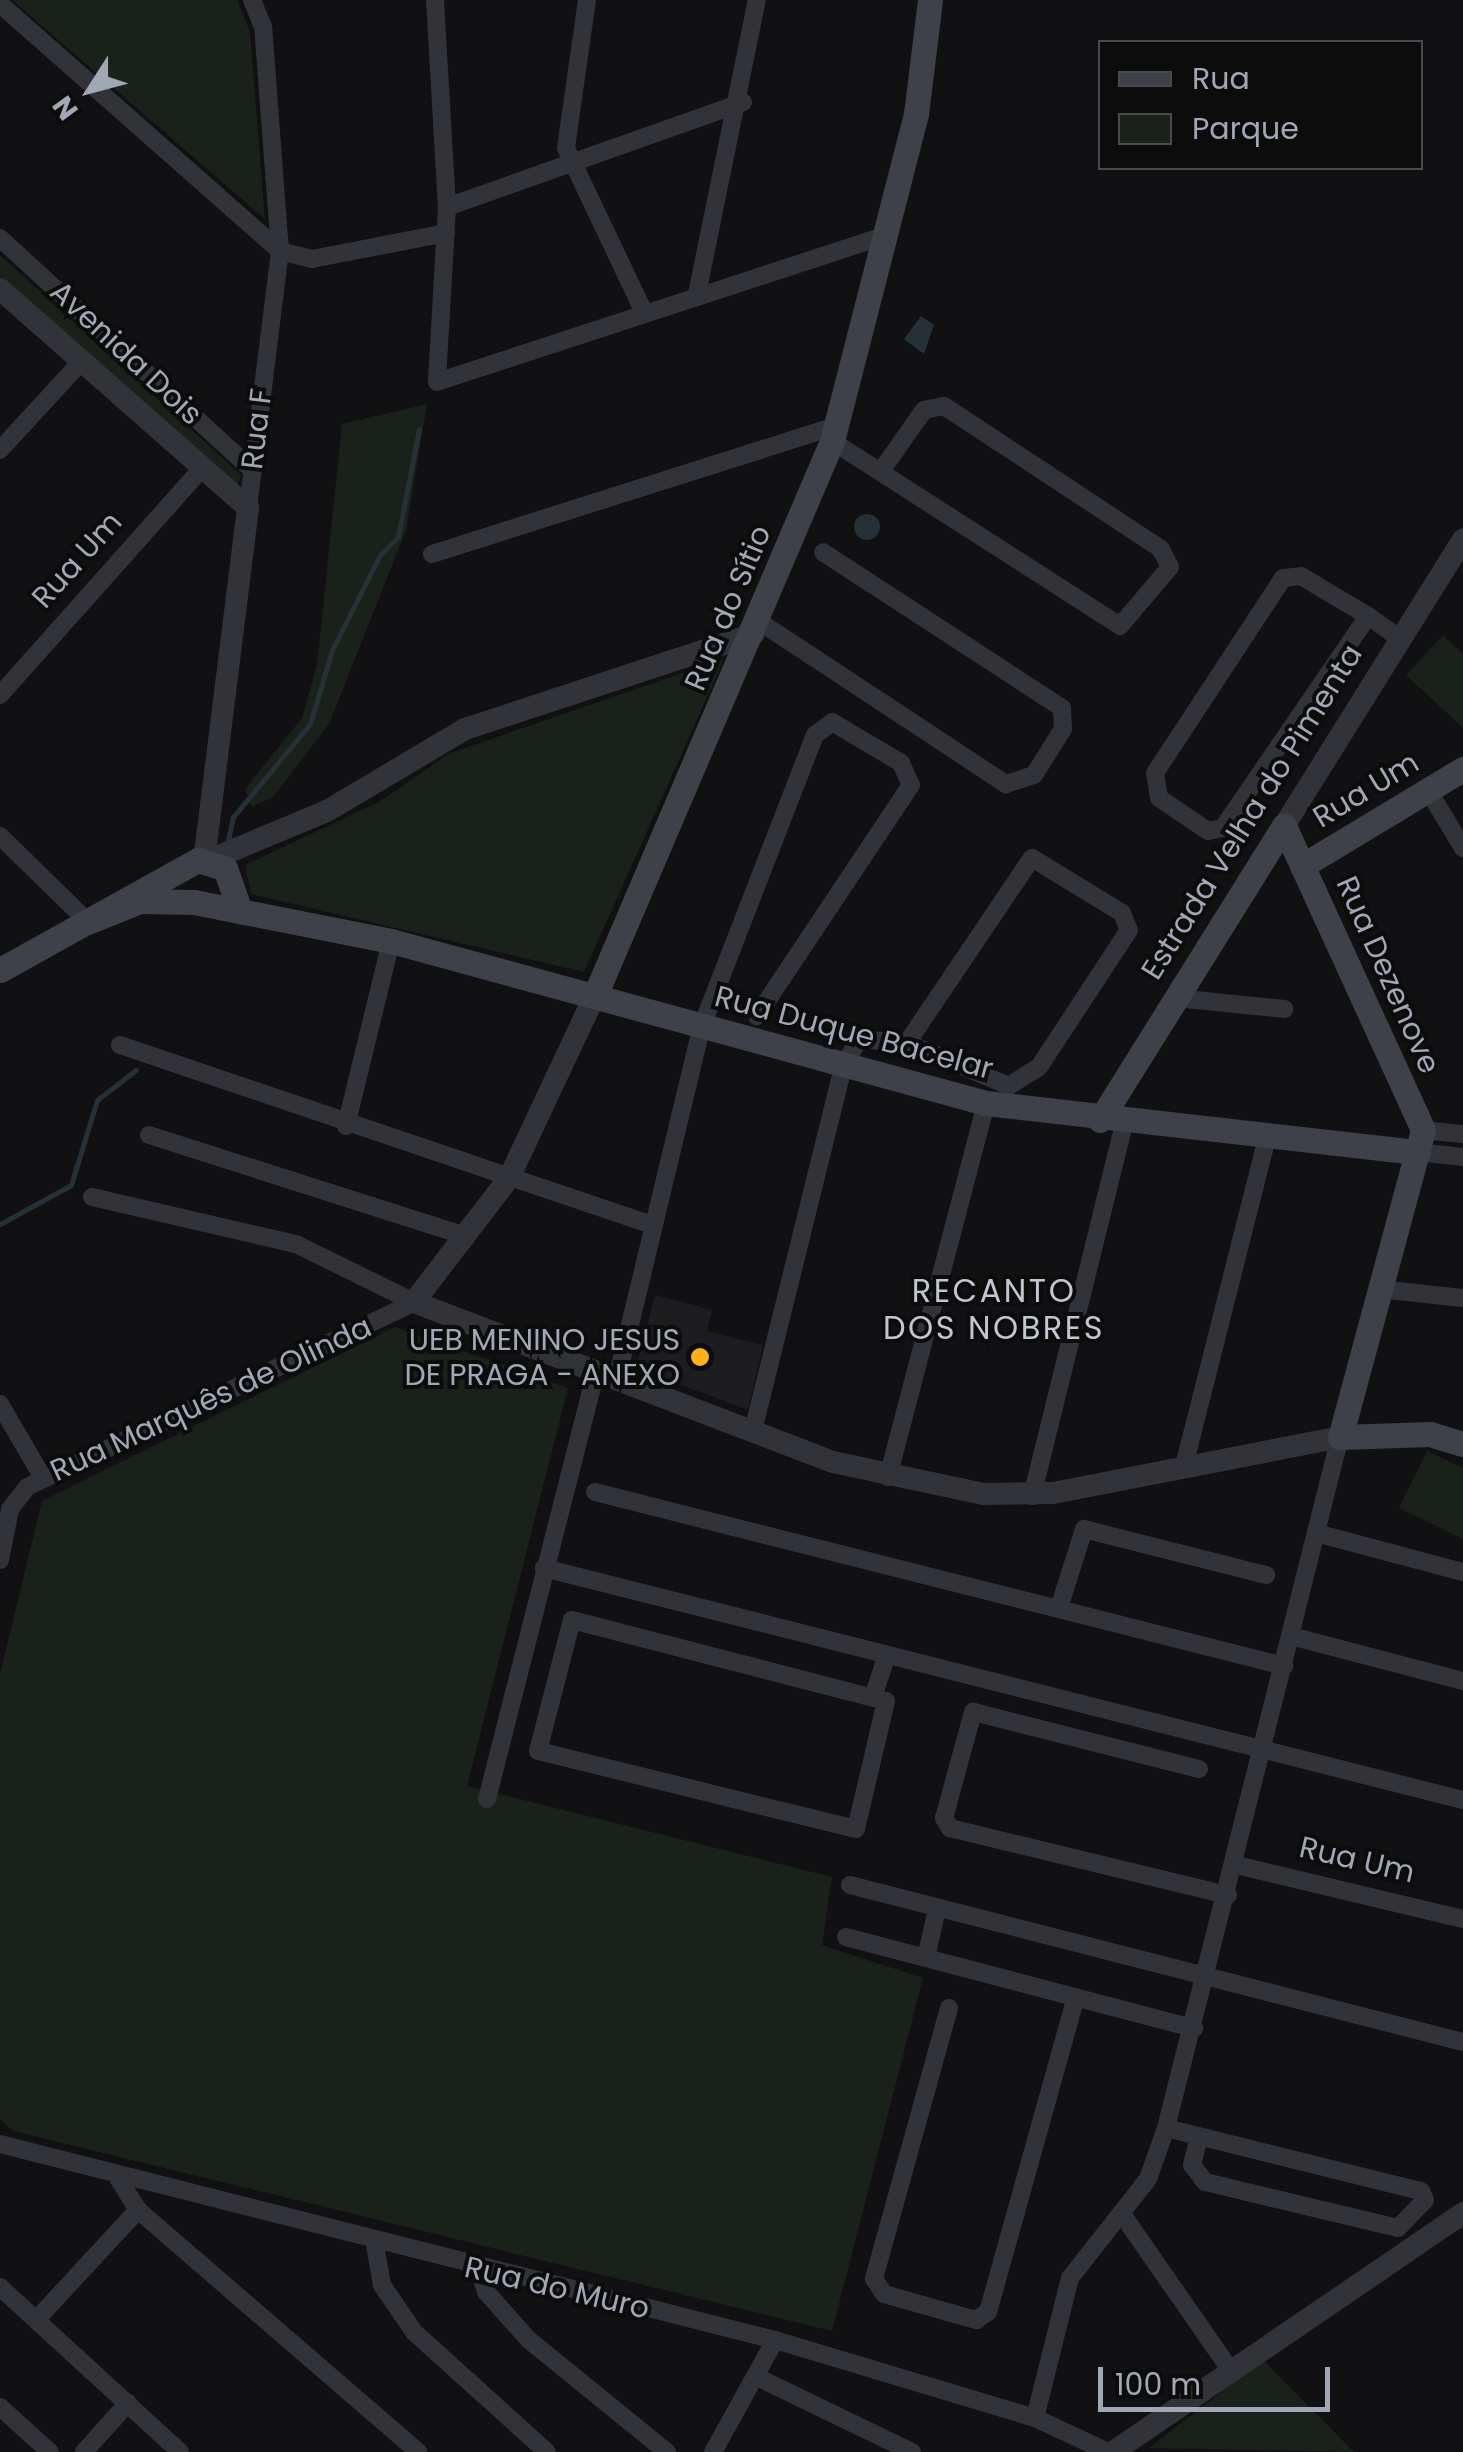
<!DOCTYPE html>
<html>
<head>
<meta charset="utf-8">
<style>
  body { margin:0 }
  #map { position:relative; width:1463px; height:2452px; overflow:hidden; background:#111113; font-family:Poppins,sans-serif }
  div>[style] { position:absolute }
  .built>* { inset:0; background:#1d1d20 }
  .green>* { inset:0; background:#19211a }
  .water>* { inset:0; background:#263037 }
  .round { border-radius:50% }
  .stream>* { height:5px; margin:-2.5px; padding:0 2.5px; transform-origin:2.5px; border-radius:2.5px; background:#263037 }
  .minor>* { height:18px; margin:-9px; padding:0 9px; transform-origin:9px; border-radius:9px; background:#313338 }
  .tertiary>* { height:22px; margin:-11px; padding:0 11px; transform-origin:11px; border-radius:11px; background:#313338 }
  .secondary>* { height:25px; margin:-12.5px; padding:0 12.5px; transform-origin:12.5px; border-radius:12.5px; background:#3f4148 }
  .dots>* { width:28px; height:28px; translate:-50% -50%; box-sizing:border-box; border:5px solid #0c0c0d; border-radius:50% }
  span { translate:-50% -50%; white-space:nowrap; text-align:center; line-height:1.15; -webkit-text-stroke:8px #0c0c0d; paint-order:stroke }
  .street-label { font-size:30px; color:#a1a7b5 }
  .poi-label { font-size:30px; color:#a1a7b5 }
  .right { translate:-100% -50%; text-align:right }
  .neighbourhood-label { font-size:32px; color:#c2c6d0; letter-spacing:2.5px }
  .legend { position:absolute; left:1098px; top:40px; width:325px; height:130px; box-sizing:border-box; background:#0c0c0d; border:2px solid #484a50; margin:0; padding:12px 18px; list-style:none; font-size:30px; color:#a1a7b5 }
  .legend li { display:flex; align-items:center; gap:20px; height:50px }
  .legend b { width:50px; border:2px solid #484a50 }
  .north { position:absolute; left:40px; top:40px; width:100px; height:100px; -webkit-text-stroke:8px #0c0c0d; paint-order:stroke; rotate:234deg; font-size:28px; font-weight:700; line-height:40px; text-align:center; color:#a1a7b5 }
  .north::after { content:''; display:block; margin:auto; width:35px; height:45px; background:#a1a7b5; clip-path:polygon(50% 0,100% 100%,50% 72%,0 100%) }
  .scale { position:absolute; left:1098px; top:2367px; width:232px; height:45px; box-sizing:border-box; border:5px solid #a1a7b5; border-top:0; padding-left:12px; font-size:30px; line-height:35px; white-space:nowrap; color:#a1a7b5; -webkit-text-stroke:8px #0c0c0d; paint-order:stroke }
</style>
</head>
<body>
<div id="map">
  <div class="built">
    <div style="clip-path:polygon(655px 1295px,712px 1310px,707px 1331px,763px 1345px,748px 1410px,636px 1368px)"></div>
  </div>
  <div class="green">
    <div style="clip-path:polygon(12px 0,237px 0,250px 32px,265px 219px)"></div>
    <div style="clip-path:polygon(0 255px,241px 475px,237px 488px,0 278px)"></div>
    <div style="clip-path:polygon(427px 404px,406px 530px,329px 724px,273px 797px,252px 807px,245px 789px,302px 718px,317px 665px,342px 424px)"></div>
    <div style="clip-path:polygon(1443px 635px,1463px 654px,1463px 728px,1406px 675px)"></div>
    <div style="clip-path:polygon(724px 659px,584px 972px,251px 894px,245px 865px,379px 802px,450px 753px)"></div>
    <div style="clip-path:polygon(395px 1327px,568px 1388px,467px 1786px,832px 1877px,822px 1945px,923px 1978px,832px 2331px,13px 2131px,0 2119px,0 1674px,42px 1501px)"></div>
    <div style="clip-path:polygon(1427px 1451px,1463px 1468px,1463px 1539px,1399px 1508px)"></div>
    <div style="clip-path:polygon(1263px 2360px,1354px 2452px,1149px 2448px)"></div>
  </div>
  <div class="water">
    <div style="clip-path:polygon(921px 316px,934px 325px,924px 354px,904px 339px)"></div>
    <div class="round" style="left:854px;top:514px;width:26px;height:26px"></div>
  </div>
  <div class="stream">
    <div style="left:228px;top:840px;width:24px;rotate:-78deg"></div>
    <div style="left:233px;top:817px;width:121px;rotate:-50.4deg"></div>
    <div style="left:310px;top:724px;width:77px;rotate:-73.4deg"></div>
    <div style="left:332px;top:650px;width:106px;rotate:-63.2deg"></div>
    <div style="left:380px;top:555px;width:25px;rotate:-45deg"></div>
    <div style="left:398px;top:537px;width:110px;rotate:-79deg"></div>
    <div style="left:0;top:1224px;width:81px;rotate:-28.8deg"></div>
    <div style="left:71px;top:1185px;width:89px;rotate:-73deg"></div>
    <div style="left:97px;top:1100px;width:49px;rotate:-37.6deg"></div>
  </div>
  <div class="minor">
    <div style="left:435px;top:0;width:207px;rotate:86.7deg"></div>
    <div style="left:447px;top:207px;width:175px;rotate:93.3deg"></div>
    <div style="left:437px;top:382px;width:474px;rotate:-18.1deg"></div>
    <div style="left:587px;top:0;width:149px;rotate:98.1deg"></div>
    <div style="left:566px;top:148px;width:182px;rotate:64.6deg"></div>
    <div style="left:0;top:4px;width:373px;rotate:41.4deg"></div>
    <div style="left:280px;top:251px;width:33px;rotate:14deg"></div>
    <div style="left:312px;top:259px;width:136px;rotate:-11deg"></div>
    <div style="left:447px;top:207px;width:314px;rotate:-19.5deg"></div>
    <div style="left:0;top:238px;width:341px;rotate:42.6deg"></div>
    <div style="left:697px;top:294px;width:300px;rotate:-78.5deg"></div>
    <div style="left:832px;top:441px;width:342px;rotate:32.7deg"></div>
    <div style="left:1120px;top:626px;width:77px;rotate:-49.7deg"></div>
    <div style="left:1170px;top:567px;width:20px;rotate:-117deg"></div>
    <div style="left:1161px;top:549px;width:260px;rotate:-146.6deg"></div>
    <div style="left:944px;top:406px;width:20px;rotate:169deg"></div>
    <div style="left:924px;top:410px;width:70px;rotate:125.1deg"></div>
    <div style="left:0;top:450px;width:120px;rotate:-47.4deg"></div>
    <div style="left:248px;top:508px;width:259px;rotate:-82.9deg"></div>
    <div style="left:280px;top:251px;width:225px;rotate:-94.3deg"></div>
    <div style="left:263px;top:27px;width:29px;rotate:-112deg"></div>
    <div style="left:432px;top:554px;width:424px;rotate:-17.6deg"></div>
    <div style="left:1368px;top:616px;width:257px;rotate:124.4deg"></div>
    <div style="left:1223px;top:828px;width:15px;rotate:169deg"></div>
    <div style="left:1208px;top:831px;width:59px;rotate:-146deg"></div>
    <div style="left:1159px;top:798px;width:25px;rotate:-99deg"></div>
    <div style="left:1155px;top:773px;width:233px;rotate:-56.7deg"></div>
    <div style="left:1283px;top:578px;width:18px;rotate:-6deg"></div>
    <div style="left:1301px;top:576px;width:78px;rotate:30.8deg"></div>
    <div style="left:1368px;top:616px;width:37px;rotate:35deg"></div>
    <div style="left:760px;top:622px;width:295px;rotate:33.4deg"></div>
    <div style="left:1006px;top:784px;width:29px;rotate:-18deg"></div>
    <div style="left:1034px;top:775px;width:54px;rotate:-57.8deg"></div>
    <div style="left:1063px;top:729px;width:21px;rotate:-93deg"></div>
    <div style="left:1062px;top:708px;width:285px;rotate:-146.9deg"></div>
    <div style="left:0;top:695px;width:304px;rotate:-48.3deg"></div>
    <div style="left:1428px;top:790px;width:68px;rotate:58.9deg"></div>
    <div style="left:0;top:836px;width:123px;rotate:44.3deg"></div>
    <div style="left:1032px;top:858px;width:105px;rotate:31.4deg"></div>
    <div style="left:1122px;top:913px;width:18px;rotate:68deg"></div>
    <div style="left:1129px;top:930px;width:164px;rotate:123.3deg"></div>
    <div style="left:1039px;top:1067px;width:36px;rotate:148deg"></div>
    <div style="left:1009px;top:1086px;width:111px;rotate:-157.1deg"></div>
    <div style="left:907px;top:1043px;width:223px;rotate:-56deg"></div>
    <div style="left:1176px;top:998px;width:109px;rotate:5.8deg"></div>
    <div style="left:120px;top:1045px;width:562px;rotate:18.69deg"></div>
    <div style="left:346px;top:1126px;width:190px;rotate:-76.3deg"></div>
    <div style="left:1423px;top:1130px;width:40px;rotate:5.7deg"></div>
    <div style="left:149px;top:1135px;width:332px;rotate:17.7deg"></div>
    <div style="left:1418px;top:1152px;width:45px;rotate:6.3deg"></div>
    <div style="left:92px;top:1197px;width:209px;rotate:13deg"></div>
    <div style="left:296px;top:1244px;width:131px;rotate:26.2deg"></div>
    <div style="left:1379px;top:1289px;width:84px;rotate:6.1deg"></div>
    <div style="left:617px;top:1379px;width:363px;rotate:-76.5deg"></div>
    <div style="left:702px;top:1026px;width:312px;rotate:-68.8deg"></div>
    <div style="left:815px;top:735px;width:21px;rotate:-37deg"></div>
    <div style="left:832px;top:722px;width:80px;rotate:30.7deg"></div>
    <div style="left:901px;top:763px;width:24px;rotate:66deg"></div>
    <div style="left:911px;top:785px;width:278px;rotate:123.7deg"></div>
    <div style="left:0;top:1404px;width:86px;rotate:59.8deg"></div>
    <div style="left:753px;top:1431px;width:375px;rotate:-76.1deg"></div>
    <div style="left:843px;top:1067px;width:32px;rotate:-60deg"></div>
    <div style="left:859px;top:1039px;width:48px;rotate:4.8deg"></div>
    <div style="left:1185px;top:1462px;width:335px;rotate:-75.8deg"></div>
    <div style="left:888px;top:1477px;width:387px;rotate:-75.3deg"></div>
    <div style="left:595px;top:1492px;width:711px;rotate:14.17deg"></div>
    <div style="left:1032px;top:1496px;width:384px;rotate:-76.1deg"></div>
    <div style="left:1316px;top:1533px;width:152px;rotate:14.9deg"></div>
    <div style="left:0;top:1560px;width:52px;rotate:-78.9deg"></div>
    <div style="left:10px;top:1509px;width:28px;rotate:-52deg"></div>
    <div style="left:27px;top:1487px;width:429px;rotate:-25.5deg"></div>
    <div style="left:544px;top:1568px;width:948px;rotate:14.17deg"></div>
    <div style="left:1059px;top:1608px;width:83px;rotate:-72.4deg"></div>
    <div style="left:1084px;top:1529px;width:188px;rotate:14.2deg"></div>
    <div style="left:572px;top:1620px;width:324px;rotate:14.5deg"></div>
    <div style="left:886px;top:1701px;width:131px;rotate:103.2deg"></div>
    <div style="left:856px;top:1829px;width:327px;rotate:-166.2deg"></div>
    <div style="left:538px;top:1751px;width:135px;rotate:-75.5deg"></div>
    <div style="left:1291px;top:1636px;width:178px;rotate:14.7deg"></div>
    <div style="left:873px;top:1697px;width:44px;rotate:-71.6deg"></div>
    <div style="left:1199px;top:1769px;width:233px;rotate:-165.8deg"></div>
    <div style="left:973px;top:1712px;width:110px;rotate:105.3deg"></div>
    <div style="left:944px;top:1818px;width:12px;rotate:59deg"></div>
    <div style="left:950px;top:1828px;width:286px;rotate:13.6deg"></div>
    <div style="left:487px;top:1799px;width:443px;rotate:-75.7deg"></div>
    <div style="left:1236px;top:1865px;width:233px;rotate:13.4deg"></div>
    <div style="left:850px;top:1885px;width:633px;rotate:14.37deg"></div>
    <div style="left:846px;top:1937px;width:360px;rotate:14.7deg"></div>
    <div style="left:926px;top:1958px;width:50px;rotate:-77.3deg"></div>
    <div style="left:949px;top:2008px;width:281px;rotate:105.5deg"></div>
    <div style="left:874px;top:2279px;width:18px;rotate:56deg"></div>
    <div style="left:884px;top:2294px;width:96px;rotate:15.8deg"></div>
    <div style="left:976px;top:2320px;width:14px;rotate:-34deg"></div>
    <div style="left:988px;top:2312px;width:327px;rotate:-74.4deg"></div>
    <div style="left:1166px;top:2128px;width:263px;rotate:13.9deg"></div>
    <div style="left:1421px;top:2191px;width:10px;rotate:66deg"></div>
    <div style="left:1425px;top:2200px;width:39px;rotate:134deg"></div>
    <div style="left:1398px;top:2228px;width:198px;rotate:-166.6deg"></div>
    <div style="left:1205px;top:2182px;width:21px;rotate:-127deg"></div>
    <div style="left:1192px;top:2165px;width:29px;rotate:-76deg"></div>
    <div style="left:0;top:2144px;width:799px;rotate:14.19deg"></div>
    <div style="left:775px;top:2340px;width:271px;rotate:16.7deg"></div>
    <div style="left:1035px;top:2418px;width:81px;rotate:25deg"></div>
    <div style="left:118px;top:2178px;width:38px;rotate:58deg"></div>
    <div style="left:138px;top:2210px;width:370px;rotate:40.8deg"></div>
    <div style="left:1122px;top:2214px;width:191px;rotate:55.2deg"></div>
    <div style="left:375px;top:2245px;width:41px;rotate:80.1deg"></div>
    <div style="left:382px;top:2285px;width:57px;rotate:55.8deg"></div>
    <div style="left:414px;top:2332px;width:179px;rotate:42.1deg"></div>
    <div style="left:479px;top:2270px;width:23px;rotate:72deg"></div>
    <div style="left:486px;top:2292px;width:64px;rotate:48.1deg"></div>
    <div style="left:529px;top:2340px;width:178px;rotate:39.1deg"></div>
    <div style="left:0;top:2287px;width:244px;rotate:42.5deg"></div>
    <div style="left:37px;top:2319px;width:149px;rotate:-47.2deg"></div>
    <div style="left:759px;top:2378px;width:170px;rotate:25.8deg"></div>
    <div style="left:0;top:2407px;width:67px;rotate:42deg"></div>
    <div style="left:1035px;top:2418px;width:144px;rotate:-76deg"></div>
    <div style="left:1070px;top:2278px;width:126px;rotate:-51.8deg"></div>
    <div style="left:1148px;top:2179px;width:54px;rotate:-70.6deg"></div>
    <div style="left:1166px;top:2128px;width:713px;rotate:-75.87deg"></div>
    <div style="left:84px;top:2452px;width:66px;rotate:-48.1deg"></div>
    <div style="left:713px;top:2452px;width:128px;rotate:-61deg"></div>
  </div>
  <div class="tertiary">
    <div style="left:0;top:289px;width:331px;rotate:41.4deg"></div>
    <div style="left:248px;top:508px;width:354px;rotate:97.1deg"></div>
    <div style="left:1284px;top:826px;width:338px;rotate:-58deg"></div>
    <div style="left:212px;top:859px;width:125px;rotate:-22.7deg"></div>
    <div style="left:327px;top:811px;width:161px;rotate:-30.7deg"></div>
    <div style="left:465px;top:729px;width:304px;rotate:-18.2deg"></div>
    <div style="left:596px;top:993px;width:204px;rotate:115.2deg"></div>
    <div style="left:509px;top:1178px;width:156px;rotate:127.5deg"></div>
    <div style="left:414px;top:1302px;width:449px;rotate:20.9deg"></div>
    <div style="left:833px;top:1462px;width:154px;rotate:12deg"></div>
    <div style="left:984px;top:1494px;width:69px;rotate:-0.8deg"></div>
    <div style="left:1053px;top:1493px;width:292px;rotate:-11deg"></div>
    <div style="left:1113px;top:2452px;width:424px;rotate:-34.3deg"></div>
  </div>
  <div class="secondary">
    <div style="left:1284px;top:826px;width:334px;rotate:65.4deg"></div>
    <div style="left:1423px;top:1130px;width:318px;rotate:105.1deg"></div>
    <div style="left:1340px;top:1437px;width:90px;rotate:-1.9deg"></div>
    <div style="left:1430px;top:1434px;width:34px;rotate:17deg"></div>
    <div style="left:1302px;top:866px;width:188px;rotate:-31.1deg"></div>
    <div style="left:88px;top:922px;width:56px;rotate:-22deg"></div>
    <div style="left:140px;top:901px;width:54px;rotate:1.1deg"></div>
    <div style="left:194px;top:902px;width:201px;rotate:11.2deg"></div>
    <div style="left:391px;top:941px;width:617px;rotate:15.23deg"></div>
    <div style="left:986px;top:1103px;width:435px;rotate:6.5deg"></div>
    <div style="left:0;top:970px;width:227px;rotate:-29.1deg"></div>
    <div style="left:198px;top:860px;width:28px;rotate:17deg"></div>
    <div style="left:225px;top:868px;width:46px;rotate:70.8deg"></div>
    <div style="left:596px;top:993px;width:600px;rotate:-66.85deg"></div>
    <div style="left:832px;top:441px;width:338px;rotate:-75.6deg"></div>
    <div style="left:916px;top:114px;width:115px;rotate:-83deg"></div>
    <div style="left:1100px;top:1120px;width:347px;rotate:-58deg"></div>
  </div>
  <div class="dots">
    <div style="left:700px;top:1357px;background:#ffb11c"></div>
  </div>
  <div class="street-label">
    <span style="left:126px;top:353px;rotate:43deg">Avenida Dois</span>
    <span style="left:257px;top:429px;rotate:-83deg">Rua F</span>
    <span style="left:77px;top:560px;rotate:-48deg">Rua Um</span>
    <span style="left:728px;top:608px;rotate:-67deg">Rua do Sítio</span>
    <span style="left:1366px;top:790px;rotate:-31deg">Rua Um</span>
    <span style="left:1252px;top:812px;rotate:-58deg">Estrada Velha do Pimenta</span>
    <span style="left:1388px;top:975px;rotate:66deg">Rua Dezenove</span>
    <span style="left:854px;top:1033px;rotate:15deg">Rua Duque Bacelar</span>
    <span style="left:211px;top:1399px;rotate:-25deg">Rua Marquês de Olinda</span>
    <span style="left:1357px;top:1860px;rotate:13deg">Rua Um</span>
    <span style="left:557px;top:2288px;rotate:13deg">Rua do Muro</span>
  </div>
  <div class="poi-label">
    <span class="right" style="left:680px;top:1357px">UEB MENINO JESUS<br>DE PRAGA - ANEXO</span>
  </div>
  <div class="neighbourhood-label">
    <span style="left:994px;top:1310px">RECANTO<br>DOS NOBRES</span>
  </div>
  <ul class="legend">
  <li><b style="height:12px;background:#3f4148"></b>Rua</li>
  <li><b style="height:28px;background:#19211a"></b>Parque</li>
  </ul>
  <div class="north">N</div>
  <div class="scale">100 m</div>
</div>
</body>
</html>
